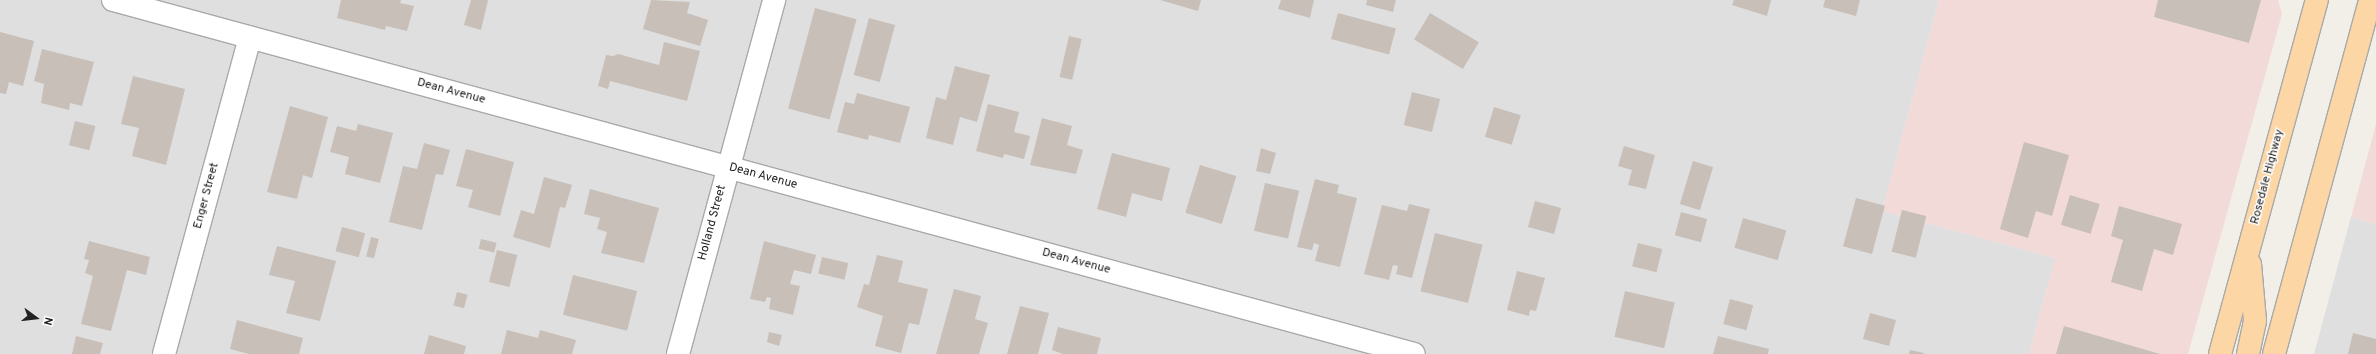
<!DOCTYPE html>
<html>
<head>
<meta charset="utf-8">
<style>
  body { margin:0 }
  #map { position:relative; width:2376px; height:354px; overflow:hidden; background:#f2efe9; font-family:Overpass,sans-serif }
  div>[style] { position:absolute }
  .residential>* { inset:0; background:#e0dfdf }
  .commercial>* { inset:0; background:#f2dad9 }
  .building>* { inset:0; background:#c7bfb8; transform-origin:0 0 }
  .roads { filter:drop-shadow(1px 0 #a9a9a9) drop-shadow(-1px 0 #a9a9a9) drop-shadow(0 1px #a9a9a9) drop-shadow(0 -1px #a9a9a9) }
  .minor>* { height:22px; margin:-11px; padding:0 11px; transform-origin:11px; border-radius:11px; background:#fff }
  .major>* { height:22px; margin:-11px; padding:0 11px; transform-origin:11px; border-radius:11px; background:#fcd6a4 }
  span { translate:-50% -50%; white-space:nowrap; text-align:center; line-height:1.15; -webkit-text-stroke:3px #fff; paint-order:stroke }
  .street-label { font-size:12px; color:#222 }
  .north { position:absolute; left:16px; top:298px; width:40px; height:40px; -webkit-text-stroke:3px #fff; paint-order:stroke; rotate:105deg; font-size:11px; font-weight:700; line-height:16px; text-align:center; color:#222 }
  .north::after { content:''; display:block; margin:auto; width:14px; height:18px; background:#222; clip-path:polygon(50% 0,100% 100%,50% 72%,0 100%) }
</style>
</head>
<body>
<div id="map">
  <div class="residential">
    <div style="clip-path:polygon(0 0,1939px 0,1882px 211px,2055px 258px,2029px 354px,0 354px)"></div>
    <div style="clip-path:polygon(2351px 217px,2376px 224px,2376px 354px,2314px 354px)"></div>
  </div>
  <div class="commercial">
    <div style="clip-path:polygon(1939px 0,2278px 0,2282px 14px,2188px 354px,2029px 354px,2055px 258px,1882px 211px)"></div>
    <div style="clip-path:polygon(2376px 124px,2376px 224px,2351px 217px)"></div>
  </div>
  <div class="building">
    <div style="clip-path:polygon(341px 0,401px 0,400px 3px,414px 6px,407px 31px,386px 26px,385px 30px,337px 18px)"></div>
    <div style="clip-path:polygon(471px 0,488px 0,481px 30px,464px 25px)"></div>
    <div style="clip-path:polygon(651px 0,690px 2px,687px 13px,708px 20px,700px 46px,643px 29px)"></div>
    <div style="clip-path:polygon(1160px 0,1201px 0,1198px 11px)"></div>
    <div style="clip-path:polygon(1281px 0,1314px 0,1310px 18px,1278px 9px)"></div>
    <div style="clip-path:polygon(1367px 0,1396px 0,1393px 12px,1366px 5px)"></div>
    <div style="clip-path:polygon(1734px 0,1771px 0,1767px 16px,1732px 5px)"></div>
    <div style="clip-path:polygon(1825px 0,1860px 0,1856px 16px,1823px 7px)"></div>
    <div style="clip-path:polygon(2158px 0,2261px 0,2249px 43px,2154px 17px)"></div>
    <div style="left:815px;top:8px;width:43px;height:104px;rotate:15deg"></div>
    <div style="left:1338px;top:13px;width:60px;height:27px;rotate:15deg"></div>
    <div style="left:1430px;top:13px;width:57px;height:31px;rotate:31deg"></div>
    <div style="left:869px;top:18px;width:27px;height:59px;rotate:15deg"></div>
    <div style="clip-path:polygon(0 32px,34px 41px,23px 86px,9px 82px,6px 94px,0 93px)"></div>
    <div style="left:1069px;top:36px;width:13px;height:42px;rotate:13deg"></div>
    <div style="clip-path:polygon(664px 42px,700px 51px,687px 101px,610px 81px,608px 89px,598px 86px,606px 55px,613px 56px,618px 54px,659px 65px)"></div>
    <div style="clip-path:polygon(42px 49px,94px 62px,82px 106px,70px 103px,69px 110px,41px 103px,44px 84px,34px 81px)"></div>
    <div style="clip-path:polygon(955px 66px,990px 75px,977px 122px,960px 117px,953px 145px,926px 138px,936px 97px,946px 100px)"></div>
    <div style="clip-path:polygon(133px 76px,185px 89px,166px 165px,132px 156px,139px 128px,121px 124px)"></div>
    <div style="left:1412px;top:92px;width:29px;height:34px;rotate:14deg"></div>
    <div style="clip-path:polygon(857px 93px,910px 107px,900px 143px,869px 135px,868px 140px,837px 132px,845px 102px,854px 104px)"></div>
    <div style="clip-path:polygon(988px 104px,1019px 112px,1014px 132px,1030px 136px,1024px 159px,1004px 154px,1003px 158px,976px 151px)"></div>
    <div style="clip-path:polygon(290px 106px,328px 117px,312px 178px,303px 175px,297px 199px,267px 192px)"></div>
    <div style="left:1494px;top:107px;width:28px;height:31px;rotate:17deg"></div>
    <div style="clip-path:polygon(1042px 118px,1072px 126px,1067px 145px,1083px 150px,1076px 174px,1030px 165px)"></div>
    <div style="left:75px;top:121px;width:21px;height:25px;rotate:14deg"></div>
    <div style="clip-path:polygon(358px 124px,393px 133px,380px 183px,345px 174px,349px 157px,330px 152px,337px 126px,356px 131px)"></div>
    <div style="clip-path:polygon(2024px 142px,2069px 155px,2052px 216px,2036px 211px,2028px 238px,2000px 229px)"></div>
    <div style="clip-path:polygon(424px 143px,450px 150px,443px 175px,436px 174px,422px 230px,389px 222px,403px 166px,417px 169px)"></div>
    <div style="clip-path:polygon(1624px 146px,1655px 155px,1646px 189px,1628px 185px,1632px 170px,1618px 166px)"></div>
    <div style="clip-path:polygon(1261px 148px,1276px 153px,1270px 174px,1256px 171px)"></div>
    <div style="clip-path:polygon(466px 149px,514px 162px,500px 216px,468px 207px,473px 190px,456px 186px)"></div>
    <div style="clip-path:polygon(1112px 153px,1170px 168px,1162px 201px,1132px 193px,1126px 217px,1097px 209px)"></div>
    <div style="left:1693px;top:161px;width:21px;height:45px;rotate:17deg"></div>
    <div style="left:1200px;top:165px;width:38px;height:50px;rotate:17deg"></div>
    <div style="clip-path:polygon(544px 177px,572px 185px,565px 208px,560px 207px,550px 248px,513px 237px,521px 210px,534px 214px)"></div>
    <div style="clip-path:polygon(1315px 179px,1339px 185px,1337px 193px,1357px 198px,1340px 267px,1315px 261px,1319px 245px,1314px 243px,1312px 250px,1297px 247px)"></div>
    <div style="left:1265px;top:183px;width:35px;height:49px;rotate:13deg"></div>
    <div style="clip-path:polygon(590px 189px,659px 208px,644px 263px,601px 253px,607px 232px,597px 229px,600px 218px,584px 214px)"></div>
    <div style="left:2070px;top:195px;width:31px;height:31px;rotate:17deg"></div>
    <div style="left:1856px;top:198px;width:30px;height:50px;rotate:15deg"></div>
    <div style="left:1535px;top:201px;width:27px;height:27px;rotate:15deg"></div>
    <div style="clip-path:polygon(1409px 204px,1430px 209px,1412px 278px,1396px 274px,1398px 266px,1393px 265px,1389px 280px,1364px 274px,1382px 205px,1407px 211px)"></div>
    <div style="clip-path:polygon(2119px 206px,2182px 224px,2173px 255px,2154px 249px,2142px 291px,2111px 282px,2123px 240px,2111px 236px)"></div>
    <div style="left:1902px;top:210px;width:25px;height:43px;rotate:14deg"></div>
    <div style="left:1681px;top:212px;width:27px;height:24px;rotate:15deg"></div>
    <div style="left:1743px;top:218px;width:45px;height:31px;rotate:16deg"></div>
    <div style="left:342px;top:227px;width:24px;height:25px;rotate:15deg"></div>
    <div style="left:1435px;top:233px;width:49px;height:60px;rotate:14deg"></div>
    <div style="left:371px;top:237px;width:8px;height:20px;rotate:14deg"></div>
    <div style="left:481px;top:239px;width:16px;height:10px;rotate:14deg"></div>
    <div style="clip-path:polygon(89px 241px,150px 257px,146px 275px,127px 270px,111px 331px,81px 324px,93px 276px,85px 273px,89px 260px,84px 259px)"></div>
    <div style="clip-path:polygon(764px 241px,816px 255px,811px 274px,794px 270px,790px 284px,800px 286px,793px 315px,769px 309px,771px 298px,767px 297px,765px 302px,750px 299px)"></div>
    <div style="left:1638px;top:243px;width:25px;height:24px;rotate:14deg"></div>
    <div style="clip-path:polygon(277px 246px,336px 261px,320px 321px,286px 313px,295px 281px,269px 275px)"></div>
    <div style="left:497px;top:250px;width:21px;height:33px;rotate:14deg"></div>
    <div style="clip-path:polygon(877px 255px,903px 261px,898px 282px,928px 289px,919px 325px,909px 323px,901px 353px,875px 346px,883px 316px,857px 307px,864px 284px,869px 285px)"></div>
    <div style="left:822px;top:257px;width:27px;height:17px;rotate:13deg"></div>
    <div style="clip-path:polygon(1517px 271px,1545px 278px,1536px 311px,1530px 310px,1529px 316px,1507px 310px)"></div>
    <div style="left:573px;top:275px;width:66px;height:41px;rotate:14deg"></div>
    <div style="clip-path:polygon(954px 289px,981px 296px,975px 319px,988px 323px,979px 354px,936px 354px)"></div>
    <div style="left:1625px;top:291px;width:51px;height:47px;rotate:13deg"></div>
    <div style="left:457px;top:292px;width:11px;height:14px;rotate:15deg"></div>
    <div style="left:1730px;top:299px;width:24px;height:26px;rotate:15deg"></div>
    <div style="clip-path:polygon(1020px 306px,1049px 313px,1038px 354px,1007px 354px)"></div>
    <div style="left:1870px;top:313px;width:27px;height:27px;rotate:15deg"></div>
    <div style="clip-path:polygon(237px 320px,303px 338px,299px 354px,249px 354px,230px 349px)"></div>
    <div style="clip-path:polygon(2064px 326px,2160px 354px,2056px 354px)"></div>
    <div style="clip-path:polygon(1058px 327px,1101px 338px,1097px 354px,1063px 354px,1052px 350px)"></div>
    <div style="clip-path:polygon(507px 330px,538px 338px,540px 330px,576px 340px,572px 354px,501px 354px)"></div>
    <div style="clip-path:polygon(769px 332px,782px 335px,779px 346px,767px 342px)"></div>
    <div style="clip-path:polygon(2353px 333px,2376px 339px,2376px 354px,2348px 354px)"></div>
    <div style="clip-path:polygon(429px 335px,466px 346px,464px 354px,424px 354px)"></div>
    <div style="clip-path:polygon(76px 336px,103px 343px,100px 354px,72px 354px)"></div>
    <div style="clip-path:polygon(1718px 336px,1769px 349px,1768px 354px,1713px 354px)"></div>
    <div style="clip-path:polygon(1910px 350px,1924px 353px,1924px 354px,1909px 354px)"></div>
  </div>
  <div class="roads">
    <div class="minor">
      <div style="left:113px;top:0;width:1348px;rotate:15.22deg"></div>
      <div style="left:164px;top:354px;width:328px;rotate:-74.8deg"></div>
      <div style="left:678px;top:354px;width:367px;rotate:-74.8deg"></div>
    </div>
    <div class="major">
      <div style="left:2220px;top:354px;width:367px;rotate:-74.7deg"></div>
      <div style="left:2248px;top:354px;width:34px;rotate:-78deg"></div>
      <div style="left:2255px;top:321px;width:57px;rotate:-95deg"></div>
      <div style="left:2274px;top:354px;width:367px;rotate:-74.8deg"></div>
    </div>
  </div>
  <div class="street-label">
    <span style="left:451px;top:92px;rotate:15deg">Dean Avenue</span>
    <span style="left:763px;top:177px;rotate:15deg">Dean Avenue</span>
    <span style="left:2268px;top:177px;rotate:-75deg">Rosedale Highway</span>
    <span style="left:207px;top:196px;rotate:-75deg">Enger Street</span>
    <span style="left:713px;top:223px;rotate:-75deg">Holland Street</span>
    <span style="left:1076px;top:262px;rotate:15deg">Dean Avenue</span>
  </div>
  <div class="north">N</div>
</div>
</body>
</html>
